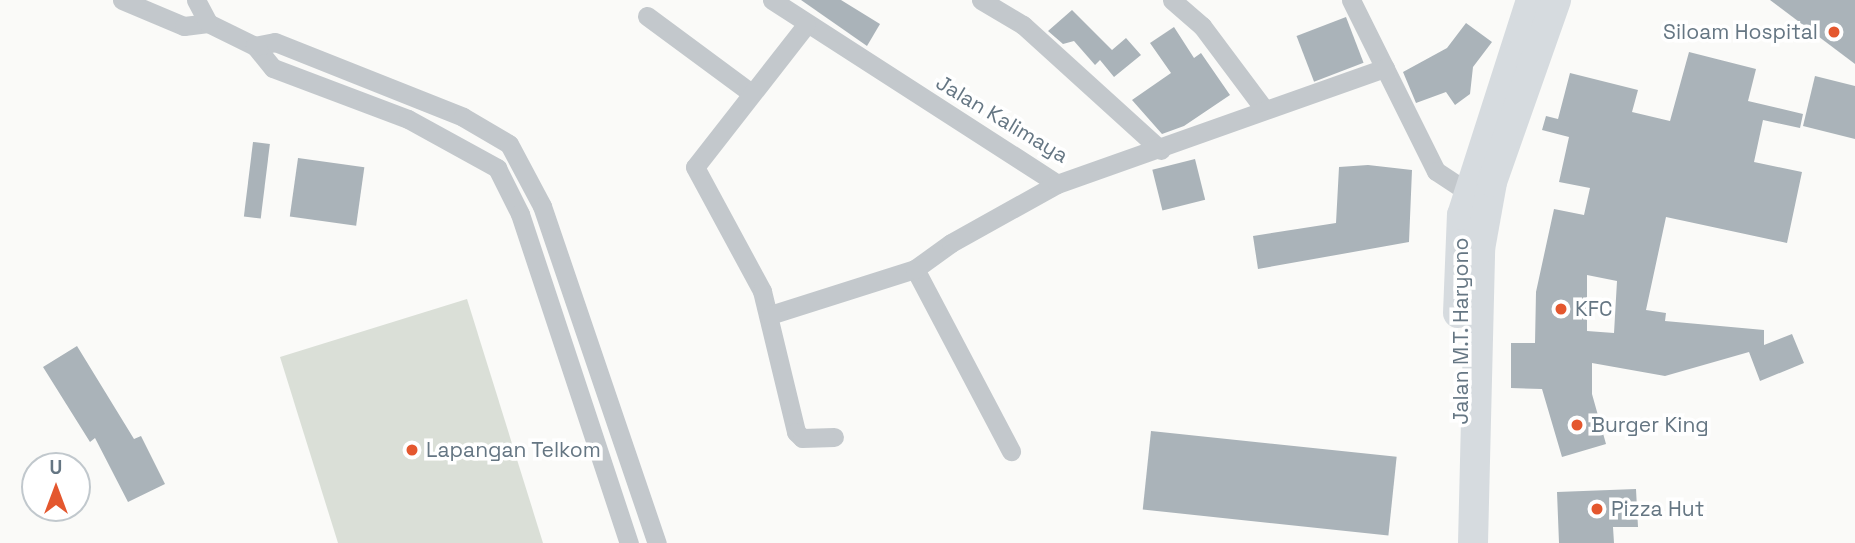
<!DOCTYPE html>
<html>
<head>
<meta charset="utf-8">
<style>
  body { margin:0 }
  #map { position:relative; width:1855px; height:543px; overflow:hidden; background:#fafaf8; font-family:"Space Grotesk",sans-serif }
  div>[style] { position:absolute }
  .green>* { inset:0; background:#dadfd7 }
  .building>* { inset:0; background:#aab3b9; transform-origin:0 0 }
  .street>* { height:19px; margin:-9.5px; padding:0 9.5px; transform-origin:9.5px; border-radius:9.5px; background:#c3c8cc }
  .primary>* { height:30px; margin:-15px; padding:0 15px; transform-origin:15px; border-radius:15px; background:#d6dbdf }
  .dots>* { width:19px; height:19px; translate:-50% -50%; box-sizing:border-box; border:4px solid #fff; border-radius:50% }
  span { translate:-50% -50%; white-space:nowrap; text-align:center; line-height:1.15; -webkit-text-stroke:7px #fff; paint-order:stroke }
  .poi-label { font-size:21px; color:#657683 }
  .right { translate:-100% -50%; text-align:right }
  .left { translate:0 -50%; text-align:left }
  .street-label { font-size:21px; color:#657683 }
  .north { position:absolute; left:21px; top:452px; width:70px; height:70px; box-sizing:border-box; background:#fff; border:2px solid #c1c8cd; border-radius:50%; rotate:0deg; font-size:19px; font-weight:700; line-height:28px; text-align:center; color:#657683 }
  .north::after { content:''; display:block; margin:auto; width:24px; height:32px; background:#e4572e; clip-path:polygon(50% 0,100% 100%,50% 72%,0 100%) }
</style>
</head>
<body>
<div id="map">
  <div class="green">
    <div style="clip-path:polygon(467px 299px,543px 543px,338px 543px,280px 357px)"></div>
  </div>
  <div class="building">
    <div style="clip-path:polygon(801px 0,841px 0,880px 24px,867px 46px)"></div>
    <div style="clip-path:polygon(1770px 0,1855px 0,1855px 64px)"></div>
    <div style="clip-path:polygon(1072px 10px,1112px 50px,1126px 38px,1141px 55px,1114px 77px,1100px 60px,1095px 65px,1074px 41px,1063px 44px,1048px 31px)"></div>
    <div style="left:1346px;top:17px;width:49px;height:53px;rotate:69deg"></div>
    <div style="clip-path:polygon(1466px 23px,1492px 42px,1473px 67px,1470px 94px,1455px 105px,1446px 92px,1416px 103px,1403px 72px,1447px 48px)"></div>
    <div style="clip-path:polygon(1174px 27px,1194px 58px,1201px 53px,1230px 95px,1184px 126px,1162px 134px,1132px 100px,1171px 73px,1150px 43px)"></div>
    <div style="clip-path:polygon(evenodd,1689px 52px,1756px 69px,1748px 101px,1803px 114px,1800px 128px,1763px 120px,1754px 162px,1802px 172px,1787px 243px,1666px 217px,1646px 310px,1666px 313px,1665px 321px,1764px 330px,1764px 345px,1792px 334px,1804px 363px,1760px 381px,1749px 352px,1665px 376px,1592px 363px,1592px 394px,1606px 444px,1562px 457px,1542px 389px,1511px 388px,1511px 343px,1535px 343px,1536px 292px,1554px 209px,1584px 215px,1590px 188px,1559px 182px,1569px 137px,1542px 130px,1546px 116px,1558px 119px,1570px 73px,1638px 90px,1632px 112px,1670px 121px,1689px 52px,1587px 275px,1617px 281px,1614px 333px,1587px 331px,1587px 275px)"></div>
    <div style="clip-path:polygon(1815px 76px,1855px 86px,1855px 139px,1803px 126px)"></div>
    <div style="left:253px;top:142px;width:17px;height:75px;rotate:7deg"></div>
    <div style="left:298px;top:158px;width:67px;height:59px;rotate:8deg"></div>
    <div style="left:1195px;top:159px;width:42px;height:44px;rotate:76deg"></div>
    <div style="clip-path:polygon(1368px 165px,1412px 170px,1409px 242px,1258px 269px,1253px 236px,1336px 223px,1339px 167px)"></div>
    <div style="clip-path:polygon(77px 346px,134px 439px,141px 436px,165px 484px,128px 502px,95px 438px,90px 442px,43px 367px)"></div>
    <div style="left:1151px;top:431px;width:247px;height:79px;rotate:6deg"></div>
    <div style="clip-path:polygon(1636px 489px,1638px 527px,1613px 527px,1614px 543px,1559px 543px,1557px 492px)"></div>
  </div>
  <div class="street">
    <div style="left:122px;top:0;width:67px;rotate:22.8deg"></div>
    <div style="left:184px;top:26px;width:24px;rotate:-7deg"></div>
    <div style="left:208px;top:23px;width:52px;rotate:26.1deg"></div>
    <div style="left:255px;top:46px;width:28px;rotate:51deg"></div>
    <div style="left:273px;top:68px;width:144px;rotate:20.7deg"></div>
    <div style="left:408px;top:119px;width:102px;rotate:28.8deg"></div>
    <div style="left:497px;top:168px;width:51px;rotate:63.4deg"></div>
    <div style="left:520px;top:214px;width:347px;rotate:71.7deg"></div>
    <div style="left:196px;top:0;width:26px;rotate:62deg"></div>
    <div style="left:772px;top:0;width:339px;rotate:32.8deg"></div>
    <div style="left:981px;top:0;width:49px;rotate:30.8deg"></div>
    <div style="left:1023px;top:25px;width:186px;rotate:42.2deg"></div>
    <div style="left:1172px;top:0;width:40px;rotate:41deg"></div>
    <div style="left:1202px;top:26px;width:104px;rotate:53.2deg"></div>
    <div style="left:1351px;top:0;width:191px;rotate:63.6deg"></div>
    <div style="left:1436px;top:171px;width:49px;rotate:33.4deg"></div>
    <div style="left:647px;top:16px;width:129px;rotate:36.5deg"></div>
    <div style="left:806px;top:25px;width:180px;rotate:128deg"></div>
    <div style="left:695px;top:167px;width:141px;rotate:61.6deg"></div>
    <div style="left:762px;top:291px;width:145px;rotate:76.4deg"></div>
    <div style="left:796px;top:432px;width:8px;rotate:45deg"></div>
    <div style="left:802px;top:438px;width:32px;rotate:-2deg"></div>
    <div style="left:255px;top:46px;width:20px;rotate:-11deg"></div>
    <div style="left:275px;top:42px;width:202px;rotate:21.7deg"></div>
    <div style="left:463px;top:117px;width:53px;rotate:30.4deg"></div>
    <div style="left:509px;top:144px;width:70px;rotate:62deg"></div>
    <div style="left:542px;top:206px;width:356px;rotate:71.2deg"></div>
    <div style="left:915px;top:269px;width:206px;rotate:62.2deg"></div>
    <div style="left:770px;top:315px;width:152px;rotate:-17.6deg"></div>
    <div style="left:915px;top:269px;width:44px;rotate:-35.8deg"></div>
    <div style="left:951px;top:243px;width:121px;rotate:-29.1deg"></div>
    <div style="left:1057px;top:184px;width:348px;rotate:-19.5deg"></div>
  </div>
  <div class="primary">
    <div style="left:1458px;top:313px;width:98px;rotate:-87.7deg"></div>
    <div style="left:1462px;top:215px;width:226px;rotate:-72.2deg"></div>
    <div style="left:1473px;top:543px;width:294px;rotate:-88.6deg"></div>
    <div style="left:1480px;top:249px;width:68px;rotate:-79.8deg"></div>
    <div style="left:1492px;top:182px;width:193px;rotate:-70.6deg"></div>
  </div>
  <div class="dots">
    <div style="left:1834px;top:32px;background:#e4572e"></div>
    <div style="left:1561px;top:309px;background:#e4572e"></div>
    <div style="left:1577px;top:425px;background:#e4572e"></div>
    <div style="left:412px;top:450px;background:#e4572e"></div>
    <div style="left:1597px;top:509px;background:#e4572e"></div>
  </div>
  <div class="poi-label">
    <span class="right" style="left:1818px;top:32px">Siloam Hospital</span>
    <span class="left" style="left:1575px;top:309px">KFC</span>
    <span class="left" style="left:1591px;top:425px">Burger King</span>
    <span class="left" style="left:426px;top:450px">Lapangan Telkom</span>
    <span class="left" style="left:1611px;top:509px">Pizza Hut</span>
  </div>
  <div class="street-label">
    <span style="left:1002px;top:119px;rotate:31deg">Jalan Kalimaya</span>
    <span style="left:1461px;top:331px;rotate:-90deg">Jalan M.T. Haryono</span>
  </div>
  <div class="north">U</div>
</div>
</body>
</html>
